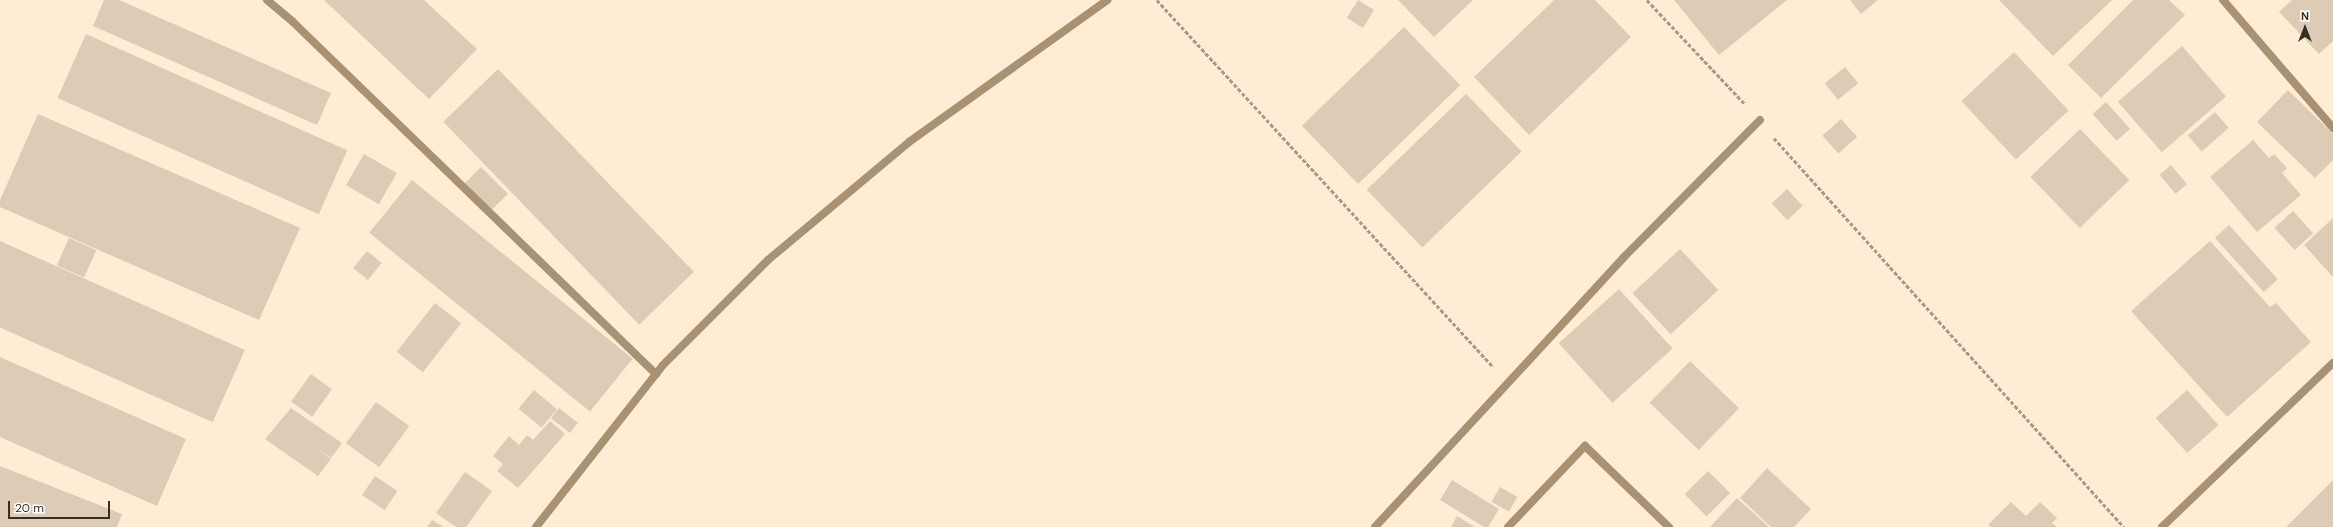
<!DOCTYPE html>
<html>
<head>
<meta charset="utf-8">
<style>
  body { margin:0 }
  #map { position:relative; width:2333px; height:527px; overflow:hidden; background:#ffecd5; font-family:"DM Sans",sans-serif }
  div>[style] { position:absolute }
  .building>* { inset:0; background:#decbb5; transform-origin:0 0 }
  .path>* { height:2.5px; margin-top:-1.25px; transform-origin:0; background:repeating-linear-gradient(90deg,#a79988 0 4px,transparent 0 6px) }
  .service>* { height:8px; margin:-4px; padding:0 4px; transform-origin:4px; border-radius:4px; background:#a99174 }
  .minor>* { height:8px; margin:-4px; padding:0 4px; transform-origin:4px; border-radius:4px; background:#a99174 }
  span { translate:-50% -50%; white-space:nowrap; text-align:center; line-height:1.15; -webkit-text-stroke:3px #fff; paint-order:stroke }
  .north { position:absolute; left:2285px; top:8px; width:40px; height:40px; -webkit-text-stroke:3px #fff; paint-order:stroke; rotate:0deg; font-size:11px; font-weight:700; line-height:16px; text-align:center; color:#352e25 }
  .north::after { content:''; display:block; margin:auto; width:14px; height:18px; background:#352e25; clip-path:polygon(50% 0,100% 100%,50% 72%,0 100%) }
  .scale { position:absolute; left:8px; top:501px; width:102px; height:18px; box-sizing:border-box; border:2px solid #352e25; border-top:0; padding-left:5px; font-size:12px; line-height:14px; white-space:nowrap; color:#352e25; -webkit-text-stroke:3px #fff; paint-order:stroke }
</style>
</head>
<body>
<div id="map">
  <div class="building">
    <div style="clip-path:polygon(104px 0,119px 0,331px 93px,317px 125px,93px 26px)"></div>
    <div style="clip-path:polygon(324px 0,424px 0,477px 49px,429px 99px)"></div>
    <div style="left:1358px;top:0;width:19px;height:21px;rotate:32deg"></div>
    <div style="clip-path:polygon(1398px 0,1473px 0,1434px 37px)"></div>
    <div style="clip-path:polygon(1554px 0,1595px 0,1631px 37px,1529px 135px,1474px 77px)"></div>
    <div style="clip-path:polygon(1674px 0,1787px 0,1719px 55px)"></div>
    <div style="clip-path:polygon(1850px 0,1878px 0,1861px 14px)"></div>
    <div style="clip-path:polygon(1999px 0,2112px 0,2053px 56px)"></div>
    <div style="clip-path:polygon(2133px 0,2169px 0,2185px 15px,2101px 98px,2068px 65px)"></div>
    <div style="clip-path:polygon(2292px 0,2333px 0,2333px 41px,2319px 54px,2279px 12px)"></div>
    <div style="left:1404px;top:27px;width:81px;height:142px;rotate:46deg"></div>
    <div style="left:86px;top:34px;width:286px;height:70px;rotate:24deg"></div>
    <div style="left:2182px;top:46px;width:67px;height:85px;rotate:49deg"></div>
    <div style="left:2014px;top:52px;width:80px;height:72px;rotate:47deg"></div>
    <div style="left:1845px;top:67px;width:21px;height:26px;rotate:51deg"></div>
    <div style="left:498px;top:69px;width:282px;height:76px;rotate:46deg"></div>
    <div style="clip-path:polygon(2288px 90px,2333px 134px,2333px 160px,2315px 178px,2257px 122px)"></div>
    <div style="left:1466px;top:94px;width:80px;height:138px;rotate:46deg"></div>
    <div style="left:2106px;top:102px;width:36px;height:18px;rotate:48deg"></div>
    <div style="left:2215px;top:112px;width:21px;height:36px;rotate:49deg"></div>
    <div style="clip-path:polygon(38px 114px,300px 228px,259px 320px,0 207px,0 200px)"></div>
    <div style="left:1841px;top:119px;width:24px;height:25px;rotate:48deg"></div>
    <div style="left:2080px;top:129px;width:71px;height:69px;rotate:46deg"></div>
    <div style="clip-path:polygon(2253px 140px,2269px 158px,2274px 154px,2287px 168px,2282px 173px,2301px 195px,2257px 232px,2210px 177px)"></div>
    <div style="left:364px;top:154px;width:38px;height:36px;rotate:30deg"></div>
    <div style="left:2171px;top:165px;width:25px;height:15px;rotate:50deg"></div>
    <div style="left:481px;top:167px;width:38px;height:25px;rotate:45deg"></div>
    <div style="left:412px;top:180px;width:284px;height:68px;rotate:39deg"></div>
    <div style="left:1787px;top:189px;width:23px;height:21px;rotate:47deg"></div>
    <div style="left:2293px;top:211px;width:30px;height:25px;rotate:48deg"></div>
    <div style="clip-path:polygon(2333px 218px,2333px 277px,2304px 245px)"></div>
    <div style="left:2229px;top:225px;width:73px;height:19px;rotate:48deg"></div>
    <div style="left:69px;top:238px;width:30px;height:30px;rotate:24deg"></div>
    <div style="left:0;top:241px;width:268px;height:79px;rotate:24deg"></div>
    <div style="clip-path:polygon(2210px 241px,2270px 307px,2276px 303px,2311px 342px,2227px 417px,2131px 311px)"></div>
    <div style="left:1680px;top:249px;width:56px;height:65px;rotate:47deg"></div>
    <div style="left:367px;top:251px;width:19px;height:22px;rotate:39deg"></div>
    <div style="left:1619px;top:289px;width:80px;height:81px;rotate:48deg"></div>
    <div style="left:435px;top:303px;width:33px;height:62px;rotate:38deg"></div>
    <div style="clip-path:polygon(0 357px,186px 439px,157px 506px,0 437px)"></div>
    <div style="left:1690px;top:361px;width:68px;height:58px;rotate:44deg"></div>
    <div style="left:311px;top:374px;width:26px;height:34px;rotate:36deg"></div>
    <div style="left:534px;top:390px;width:30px;height:24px;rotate:40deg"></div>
    <div style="left:2187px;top:390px;width:47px;height:42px;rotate:48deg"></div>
    <div style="left:376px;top:402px;width:41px;height:51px;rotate:36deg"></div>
    <div style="clip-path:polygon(291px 408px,342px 443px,331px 458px,312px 445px,331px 459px,318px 476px,265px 439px)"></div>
    <div style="left:559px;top:408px;width:24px;height:13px;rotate:38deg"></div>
    <div style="clip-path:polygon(550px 421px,565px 434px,518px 488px,497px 471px,503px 464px,493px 456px,509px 436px,519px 445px,527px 435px,533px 440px)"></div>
    <div style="clip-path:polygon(0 466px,122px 514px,117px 527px,0 527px)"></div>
    <div style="clip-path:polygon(1767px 468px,1811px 509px,1794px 527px,1771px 527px,1740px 498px)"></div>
    <div style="left:1708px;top:471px;width:31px;height:33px;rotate:45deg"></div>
    <div style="clip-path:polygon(465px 472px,492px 491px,466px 527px,456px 527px,436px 513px)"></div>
    <div style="left:375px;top:476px;width:27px;height:23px;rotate:34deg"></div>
    <div style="clip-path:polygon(1452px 480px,1499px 509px,1488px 527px,1484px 527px,1440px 500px)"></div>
    <div style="clip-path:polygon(2333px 480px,2333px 527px,2286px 527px)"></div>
    <div style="left:1500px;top:487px;width:20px;height:17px;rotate:30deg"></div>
    <div style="clip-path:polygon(1737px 498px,1769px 527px,1710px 527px)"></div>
    <div style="clip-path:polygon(2011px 502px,2026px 516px,2040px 502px,2057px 518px,2052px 523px,2057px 527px,1991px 527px,1988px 525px)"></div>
    <div style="clip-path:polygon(1457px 516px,1475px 527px,1451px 527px)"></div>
    <div style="clip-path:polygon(432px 520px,444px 527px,427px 527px)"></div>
  </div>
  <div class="path">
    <div style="left:1157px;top:0;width:498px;rotate:47.5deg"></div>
    <div style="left:1647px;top:0;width:143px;rotate:46.7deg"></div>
    <div style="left:1774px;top:138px;width:523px;rotate:48.02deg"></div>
  </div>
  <div class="service">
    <div style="left:267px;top:0;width:34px;rotate:40deg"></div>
    <div style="left:293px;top:22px;width:506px;rotate:44.12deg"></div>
  </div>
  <div class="minor">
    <div style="left:2223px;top:0;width:169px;rotate:49.3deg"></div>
    <div style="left:536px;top:527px;width:206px;rotate:-51.9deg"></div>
    <div style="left:663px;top:365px;width:148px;rotate:-45deg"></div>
    <div style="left:768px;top:260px;width:184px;rotate:-39.9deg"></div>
    <div style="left:909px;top:142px;width:244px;rotate:-35.6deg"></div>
    <div style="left:1375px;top:527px;width:367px;rotate:-47.3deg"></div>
    <div style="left:1624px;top:257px;width:193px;rotate:-45.2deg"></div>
    <div style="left:1508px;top:527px;width:112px;rotate:-46.5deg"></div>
    <div style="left:1585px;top:446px;width:117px;rotate:44deg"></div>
    <div style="left:2162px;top:527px;width:237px;rotate:-43.8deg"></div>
  </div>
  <div class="north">N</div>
  <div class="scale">20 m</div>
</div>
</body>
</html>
